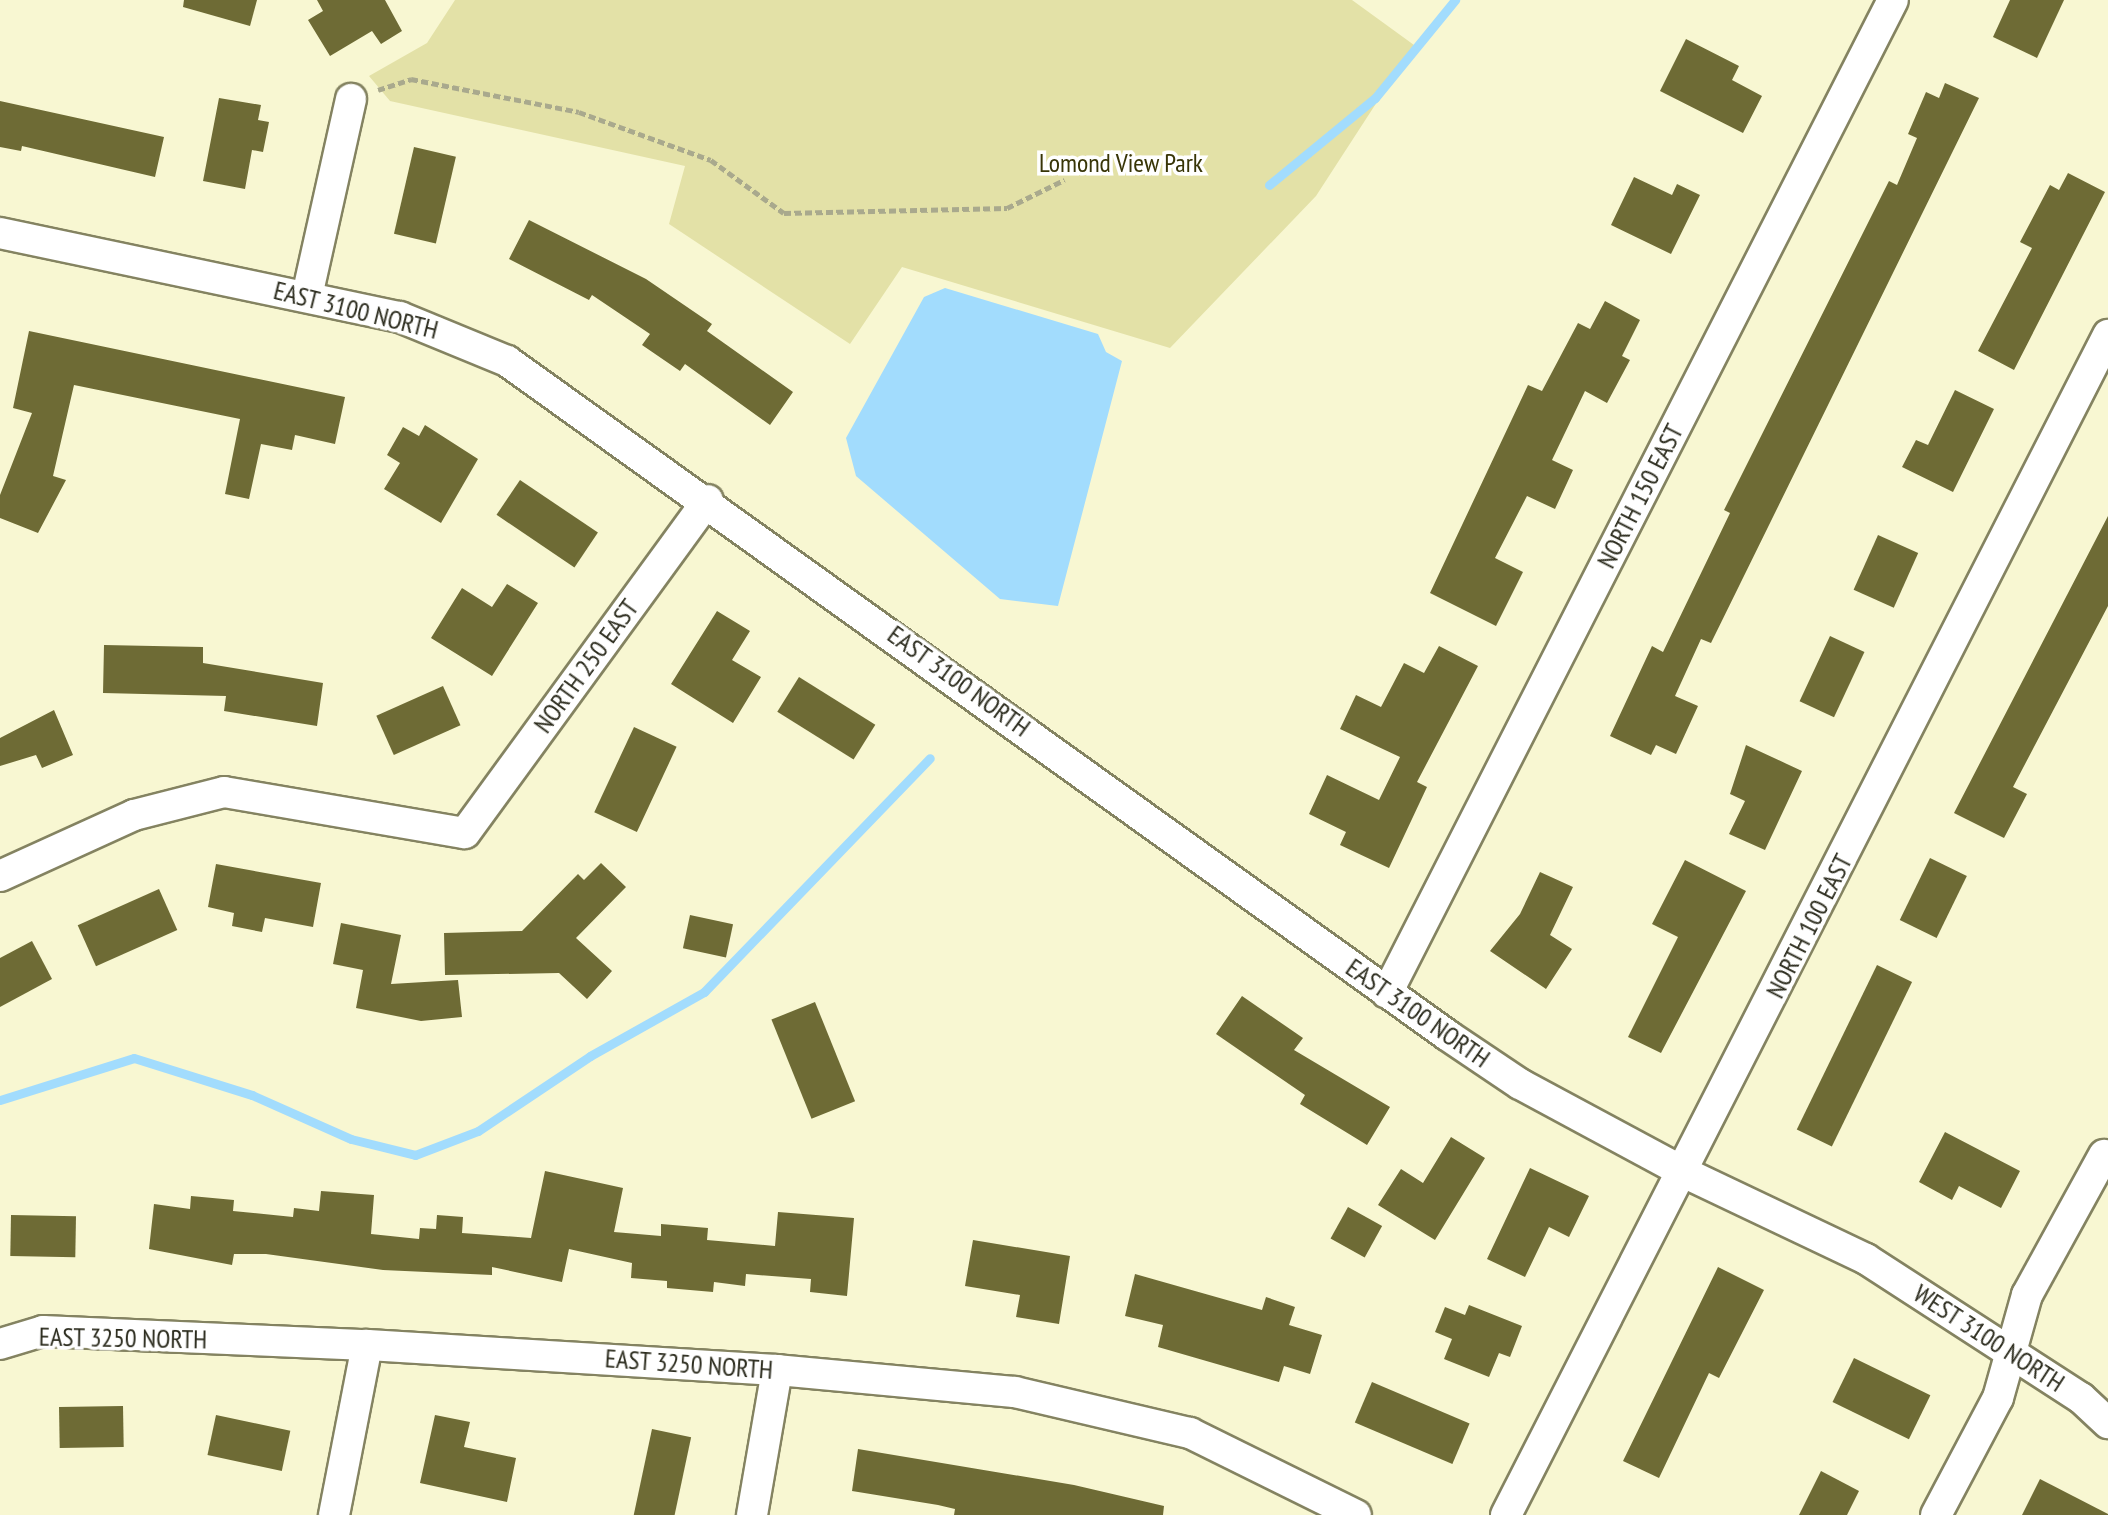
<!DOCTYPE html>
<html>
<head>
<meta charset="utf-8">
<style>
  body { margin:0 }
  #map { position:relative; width:2108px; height:1515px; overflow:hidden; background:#f8f7d2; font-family:"PT Sans Narrow",sans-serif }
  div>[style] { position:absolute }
  .green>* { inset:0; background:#e3e1a7 }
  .water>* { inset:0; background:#a2dcfd }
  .stream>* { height:9px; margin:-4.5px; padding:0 4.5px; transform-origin:4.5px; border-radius:4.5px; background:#a2dcfd }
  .building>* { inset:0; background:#6e6b35; transform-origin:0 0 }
  .path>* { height:4.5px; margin-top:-2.25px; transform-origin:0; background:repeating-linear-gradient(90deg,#a9a98d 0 7px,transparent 0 10.5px) }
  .roads { filter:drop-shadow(2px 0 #848361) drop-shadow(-2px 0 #848361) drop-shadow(0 2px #848361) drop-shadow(0 -2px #848361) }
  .minor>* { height:30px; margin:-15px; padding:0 15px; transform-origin:15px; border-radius:15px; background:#fff }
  span { translate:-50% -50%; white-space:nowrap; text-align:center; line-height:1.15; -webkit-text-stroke:7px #fff; paint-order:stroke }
  .park-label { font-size:26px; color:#383507 }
  .street-label { font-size:26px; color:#2b2b1d }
</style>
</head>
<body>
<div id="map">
  <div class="green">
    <div style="clip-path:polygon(455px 0,1352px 0,1414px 45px,1316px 196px,1170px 348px,902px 267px,850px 344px,669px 224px,685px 166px,390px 101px,369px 76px,427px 43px)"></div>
  </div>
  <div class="water">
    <div style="clip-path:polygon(945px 288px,1098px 334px,1106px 352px,1122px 361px,1058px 606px,1000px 599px,856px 476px,846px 438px,924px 297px)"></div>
  </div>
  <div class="stream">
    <div style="left:1269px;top:185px;width:137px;rotate:-39.4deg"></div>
    <div style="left:1375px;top:98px;width:127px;rotate:-50.8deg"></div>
    <div style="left:0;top:1100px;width:140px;rotate:-17.4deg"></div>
    <div style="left:134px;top:1058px;width:124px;rotate:17.4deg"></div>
    <div style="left:252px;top:1095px;width:108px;rotate:24deg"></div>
    <div style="left:351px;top:1139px;width:66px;rotate:14deg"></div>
    <div style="left:415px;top:1155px;width:67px;rotate:-20.9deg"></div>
    <div style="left:478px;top:1131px;width:135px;rotate:-33.8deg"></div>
    <div style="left:590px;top:1056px;width:131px;rotate:-29.3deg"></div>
    <div style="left:704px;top:992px;width:325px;rotate:-46deg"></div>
  </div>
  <div class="building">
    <div style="clip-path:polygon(184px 0,257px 0,250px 26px,183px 7px)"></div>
    <div style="clip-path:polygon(317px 0,385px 0,402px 31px,381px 44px,372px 31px,330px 56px,308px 20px,323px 11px)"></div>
    <div style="clip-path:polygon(2010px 0,2064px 0,2037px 58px,1993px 37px)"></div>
    <div style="clip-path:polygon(1686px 39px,1739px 66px,1732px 80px,1762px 96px,1743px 133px,1660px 91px)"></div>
    <div style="clip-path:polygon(1945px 83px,1979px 98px,1711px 643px,1701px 639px,1675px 696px,1698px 706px,1676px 754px,1656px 745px,1651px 755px,1610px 736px,1652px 646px,1663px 652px,1730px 513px,1724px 510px,1889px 181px,1897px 185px,1917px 138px,1908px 134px,1926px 92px,1939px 98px)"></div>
    <div style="clip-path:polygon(219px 98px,261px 105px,258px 120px,269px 122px,263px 152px,252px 150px,245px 189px,203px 181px)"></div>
    <div style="clip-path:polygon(0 101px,164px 137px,155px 177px,22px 146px,21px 151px,0 147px)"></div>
    <div style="left:414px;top:147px;width:43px;height:89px;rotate:13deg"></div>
    <div style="clip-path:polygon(2068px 173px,2105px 192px,2014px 370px,1978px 351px,2032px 248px,2020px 242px,2050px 185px,2059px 190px)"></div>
    <div style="clip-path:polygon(1634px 177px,1672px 195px,1677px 184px,1700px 195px,1671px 254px,1611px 225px)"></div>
    <div style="clip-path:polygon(529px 220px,646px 279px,712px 324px,707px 331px,793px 392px,770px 425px,685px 364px,680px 371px,642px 345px,650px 334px,592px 295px,589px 300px,509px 259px)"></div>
    <div style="clip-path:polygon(1605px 301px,1640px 320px,1622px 356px,1630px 360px,1607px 403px,1585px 391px,1552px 460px,1573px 470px,1555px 509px,1527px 496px,1495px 558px,1523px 572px,1496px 626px,1430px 593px,1528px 385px,1542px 391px,1578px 323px,1590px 329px)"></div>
    <div style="clip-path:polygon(29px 331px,345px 397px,335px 444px,295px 435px,292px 450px,261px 444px,249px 499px,225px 494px,240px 419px,74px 385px,53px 476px,66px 480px,38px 533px,0 518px,0 495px,32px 413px,13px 408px)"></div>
    <div style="clip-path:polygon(1955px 390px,1994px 409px,1953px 492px,1902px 467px,1916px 440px,1928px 445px)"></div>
    <div style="clip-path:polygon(425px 425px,478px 459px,441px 523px,384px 489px,400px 463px,387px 455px,403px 427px,419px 436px)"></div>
    <div style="left:520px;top:480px;width:94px;height:42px;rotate:34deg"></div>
    <div style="clip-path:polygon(2108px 516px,2108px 606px,2013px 787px,2027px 794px,2004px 838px,1954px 813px)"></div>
    <div style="left:1878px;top:535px;width:44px;height:60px;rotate:24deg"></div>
    <div style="clip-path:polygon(507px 584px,538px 603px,492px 676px,431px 638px,462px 588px,492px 607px)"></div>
    <div style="clip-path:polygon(717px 611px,750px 631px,732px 660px,761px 677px,733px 723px,671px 684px)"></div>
    <div style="left:1830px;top:636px;width:38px;height:72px;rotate:25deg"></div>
    <div style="clip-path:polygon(104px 645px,203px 647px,203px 663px,323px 683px,317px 726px,224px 711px,226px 696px,103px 693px)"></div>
    <div style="clip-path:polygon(1439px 646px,1478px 666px,1417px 782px,1427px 787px,1389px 868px,1340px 845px,1346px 832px,1309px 814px,1327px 775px,1379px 800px,1400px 757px,1340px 729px,1356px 695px,1381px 707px,1404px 663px,1424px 673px)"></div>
    <div style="left:799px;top:677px;width:90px;height:41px;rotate:32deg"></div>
    <div style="left:443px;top:686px;width:43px;height:73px;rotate:66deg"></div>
    <div style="clip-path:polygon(54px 710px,73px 755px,42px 768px,36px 755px,0 766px,0 738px)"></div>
    <div style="left:634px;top:727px;width:47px;height:94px;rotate:25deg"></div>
    <div style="clip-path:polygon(1746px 745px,1802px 771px,1765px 850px,1729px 834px,1745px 801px,1730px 794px)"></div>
    <div style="left:1930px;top:858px;width:41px;height:69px;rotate:26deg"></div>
    <div style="clip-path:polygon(1685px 860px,1746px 891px,1661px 1053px,1628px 1037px,1678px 937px,1652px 924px)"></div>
    <div style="clip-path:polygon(601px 863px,626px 887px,576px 938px,612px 971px,587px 999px,559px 973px,445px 975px,444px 933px,522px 931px,578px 874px,584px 880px)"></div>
    <div style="clip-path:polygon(216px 864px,321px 883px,313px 927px,265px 918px,262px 932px,232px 926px,234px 913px,208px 907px)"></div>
    <div style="clip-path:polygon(1540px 872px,1573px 887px,1550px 935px,1572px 949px,1546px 989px,1490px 951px,1520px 914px)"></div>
    <div style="left:159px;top:889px;width:45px;height:89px;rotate:66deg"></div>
    <div style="left:690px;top:915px;width:44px;height:34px;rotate:12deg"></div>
    <div style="clip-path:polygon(341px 923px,401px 935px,391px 984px,458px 980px,462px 1017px,421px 1021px,356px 1008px,363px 970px,333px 964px)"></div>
    <div style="clip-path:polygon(32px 941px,52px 979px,0 1007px,0 958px)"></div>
    <div style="left:1877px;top:965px;width:39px;height:183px;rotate:26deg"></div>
    <div style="clip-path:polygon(1242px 996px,1303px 1038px,1294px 1050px,1390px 1107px,1367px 1145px,1300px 1104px,1305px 1095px,1216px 1034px)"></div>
    <div style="left:815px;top:1002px;width:107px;height:47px;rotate:68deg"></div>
    <div style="clip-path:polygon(1945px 1132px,2020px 1171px,2001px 1208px,1959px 1186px,1952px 1200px,1919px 1182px)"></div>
    <div style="clip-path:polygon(1451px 1137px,1485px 1158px,1435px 1240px,1378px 1205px,1401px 1169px,1423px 1183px)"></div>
    <div style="clip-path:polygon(1530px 1168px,1589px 1196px,1569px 1237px,1549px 1227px,1525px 1277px,1487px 1259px)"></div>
    <div style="clip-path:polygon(545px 1171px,623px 1188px,614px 1232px,661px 1236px,661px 1224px,708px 1228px,707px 1240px,775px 1246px,778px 1212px,854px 1218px,847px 1296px,810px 1292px,811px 1279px,746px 1274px,745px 1286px,714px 1282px,713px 1292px,667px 1288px,667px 1281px,631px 1278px,632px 1263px,569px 1249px,562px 1282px,492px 1267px,492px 1275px,383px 1270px,266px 1254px,234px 1254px,232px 1265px,149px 1249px,154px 1204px,190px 1209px,191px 1196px,234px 1200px,233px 1211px,293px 1217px,294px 1208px,319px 1211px,321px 1191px,374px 1195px,371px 1234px,419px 1239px,420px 1228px,436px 1229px,437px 1215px,463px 1217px,462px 1233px,531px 1238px)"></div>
    <div style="left:1348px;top:1207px;width:39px;height:36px;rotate:29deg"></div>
    <div style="left:11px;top:1215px;width:65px;height:41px;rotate:1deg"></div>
    <div style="clip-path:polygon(973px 1240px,1070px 1256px,1059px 1324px,1016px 1317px,1020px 1295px,965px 1286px)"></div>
    <div style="clip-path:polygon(1718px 1267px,1764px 1290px,1719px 1378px,1709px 1373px,1659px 1478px,1623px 1461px)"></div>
    <div style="clip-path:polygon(1135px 1274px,1262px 1310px,1266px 1297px,1295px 1307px,1289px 1325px,1322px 1335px,1310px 1374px,1284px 1366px,1279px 1382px,1158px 1347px,1163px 1325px,1125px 1316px)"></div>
    <div style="clip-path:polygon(1469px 1305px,1522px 1326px,1510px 1357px,1499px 1353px,1489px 1377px,1444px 1359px,1452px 1339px,1435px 1332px,1445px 1307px,1465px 1315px)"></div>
    <div style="left:1854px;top:1358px;width:85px;height:49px;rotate:26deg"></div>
    <div style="left:1372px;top:1382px;width:106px;height:44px;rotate:23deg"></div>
    <div style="left:123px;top:1406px;width:41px;height:64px;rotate:89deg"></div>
    <div style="left:216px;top:1415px;width:76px;height:41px;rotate:12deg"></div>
    <div style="clip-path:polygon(435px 1415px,470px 1422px,464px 1447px,516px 1458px,507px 1502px,420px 1483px)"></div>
    <div style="left:652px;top:1429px;width:40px;height:88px;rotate:12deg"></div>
    <div style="clip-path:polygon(858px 1449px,1074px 1485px,1164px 1506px,1163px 1515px,954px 1515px,955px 1509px,938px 1505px,852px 1491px)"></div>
    <div style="clip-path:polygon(1821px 1471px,1859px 1491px,1847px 1515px,1799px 1515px)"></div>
    <div style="clip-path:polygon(2040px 1479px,2108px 1514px,2108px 1515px,2022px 1515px)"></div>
  </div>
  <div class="path">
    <div style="left:378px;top:90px;width:35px;rotate:-18deg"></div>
    <div style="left:411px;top:79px;width:171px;rotate:11.1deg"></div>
    <div style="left:579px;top:112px;width:140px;rotate:20deg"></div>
    <div style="left:711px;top:160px;width:90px;rotate:36deg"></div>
    <div style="left:784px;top:213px;width:223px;rotate:-1.3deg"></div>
    <div style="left:1007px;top:208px;width:64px;rotate:-26.2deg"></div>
  </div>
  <div class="roads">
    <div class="minor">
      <div style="left:0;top:233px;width:409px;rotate:11.9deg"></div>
      <div style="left:400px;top:317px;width:116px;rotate:22.4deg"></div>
      <div style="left:507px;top:361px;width:1157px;rotate:35.64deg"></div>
      <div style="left:1447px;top:1035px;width:88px;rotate:33.9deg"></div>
      <div style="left:1520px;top:1084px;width:187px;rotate:28.3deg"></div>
      <div style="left:1685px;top:1173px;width:200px;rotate:25.4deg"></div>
      <div style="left:1866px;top:1259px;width:256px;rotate:32.9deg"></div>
      <div style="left:2081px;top:1398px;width:37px;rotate:43deg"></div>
      <div style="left:307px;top:296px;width:202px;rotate:-77.4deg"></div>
      <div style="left:0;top:876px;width:147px;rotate:-24.5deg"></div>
      <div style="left:134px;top:815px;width:93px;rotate:-14.3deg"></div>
      <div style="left:224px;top:792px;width:244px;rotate:9.7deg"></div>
      <div style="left:465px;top:833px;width:412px;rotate:-53.9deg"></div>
      <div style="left:1387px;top:993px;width:1114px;rotate:-63deg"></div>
      <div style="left:0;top:1344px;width:45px;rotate:-16.8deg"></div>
      <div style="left:43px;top:1331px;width:324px;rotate:2.5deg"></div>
      <div style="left:367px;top:1345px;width:411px;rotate:3.5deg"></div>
      <div style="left:777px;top:1370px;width:239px;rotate:5.3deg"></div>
      <div style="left:1015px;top:1392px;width:180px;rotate:13.2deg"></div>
      <div style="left:1190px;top:1433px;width:185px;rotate:26.3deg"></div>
      <div style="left:334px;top:1515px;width:173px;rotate:-79deg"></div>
      <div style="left:752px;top:1515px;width:147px;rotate:-80.2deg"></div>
      <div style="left:1506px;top:1515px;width:1325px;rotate:-62.97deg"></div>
      <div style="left:1936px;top:1515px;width:132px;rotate:-62.1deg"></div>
      <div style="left:1998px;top:1398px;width:107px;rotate:-74.3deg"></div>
      <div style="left:2027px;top:1295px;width:160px;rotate:-61.2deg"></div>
    </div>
  </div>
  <div class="park-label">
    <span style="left:1121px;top:163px">Lomond View Park</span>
  </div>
  <div class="street-label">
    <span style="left:356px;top:310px;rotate:14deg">EAST 3100 NORTH</span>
    <span style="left:1640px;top:496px;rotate:-63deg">NORTH 150 EAST</span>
    <span style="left:586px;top:666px;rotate:-54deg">NORTH 250 EAST</span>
    <span style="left:959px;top:681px;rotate:36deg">EAST 3100 NORTH</span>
    <span style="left:1809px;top:926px;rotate:-63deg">NORTH 100 EAST</span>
    <span style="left:1418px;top:1013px;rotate:35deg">EAST 3100 NORTH</span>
    <span style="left:123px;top:1338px;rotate:1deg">EAST 3250 NORTH</span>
    <span style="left:1989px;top:1338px;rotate:33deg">WEST 3100 NORTH</span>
    <span style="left:689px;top:1364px;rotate:4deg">EAST 3250 NORTH</span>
  </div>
</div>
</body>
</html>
